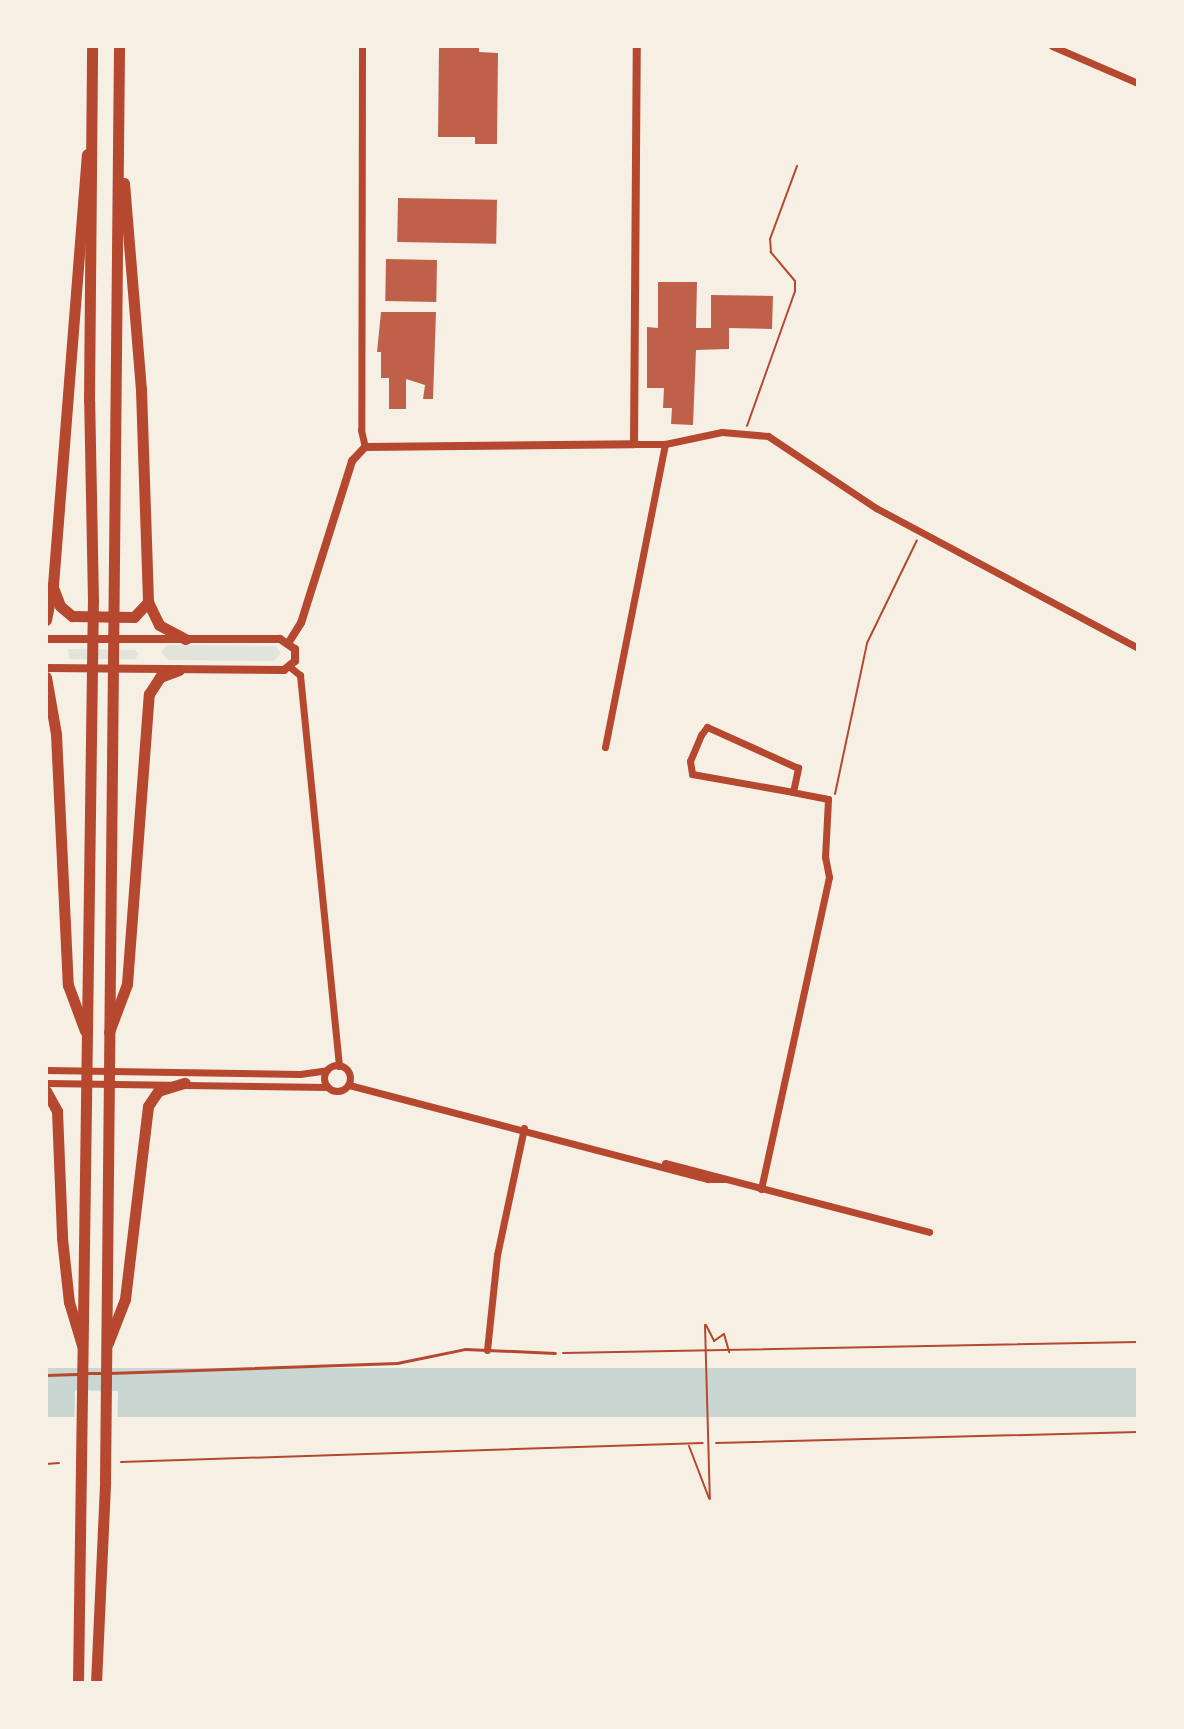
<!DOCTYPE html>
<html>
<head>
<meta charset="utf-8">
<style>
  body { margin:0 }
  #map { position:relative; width:1184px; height:1729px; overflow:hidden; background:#f6efe4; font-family:"IBM Plex Serif",serif }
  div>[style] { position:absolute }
  .green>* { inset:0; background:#e2e4dc; transform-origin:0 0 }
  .water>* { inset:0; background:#c9d6d2; transform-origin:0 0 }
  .pier>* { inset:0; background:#f6efe4; transform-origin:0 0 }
  .building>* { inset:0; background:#bf614a; transform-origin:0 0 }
  .path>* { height:2px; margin:-1px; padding:0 1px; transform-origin:1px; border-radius:1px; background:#b5482f }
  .service>* { height:3px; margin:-1.5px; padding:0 1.5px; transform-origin:1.5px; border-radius:1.5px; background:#b5482f }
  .minor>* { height:7px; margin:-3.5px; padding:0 3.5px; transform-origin:3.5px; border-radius:3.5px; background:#b5482f }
  .minor>.ring { margin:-3.5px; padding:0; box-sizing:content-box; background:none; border:7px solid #b5482f; border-radius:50% }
  .tertiary>* { height:8px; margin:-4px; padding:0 4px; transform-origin:4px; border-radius:4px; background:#b5482f }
  .trunk>* { height:11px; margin:-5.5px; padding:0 5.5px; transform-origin:5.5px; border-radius:5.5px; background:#b5482f }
  span { translate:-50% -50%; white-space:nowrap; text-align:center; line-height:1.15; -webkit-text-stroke:8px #f6efe4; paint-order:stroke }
  .frame { position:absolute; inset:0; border:48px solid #f6efe4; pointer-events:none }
</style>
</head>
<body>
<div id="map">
  <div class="green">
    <div style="clip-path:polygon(167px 645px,275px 646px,281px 653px,274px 661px,168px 660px,161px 652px)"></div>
    <div style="clip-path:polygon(68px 649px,135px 650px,139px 654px,135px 659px,69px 659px)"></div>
    <div style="left:74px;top:1381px;width:16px;height:28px;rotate:90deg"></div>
  </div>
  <div class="water">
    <div style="left:1138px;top:1368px;width:49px;height:1092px;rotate:90deg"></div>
  </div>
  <div class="pier">
    <div style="left:118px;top:1391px;width:58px;height:43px;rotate:91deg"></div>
  </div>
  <div class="building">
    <div style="clip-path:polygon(439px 46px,479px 46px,479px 52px,498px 53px,497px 144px,475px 144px,475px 137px,438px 137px)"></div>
    <div style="left:398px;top:198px;width:99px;height:44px;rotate:1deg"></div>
    <div style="left:437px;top:260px;width:42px;height:51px;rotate:91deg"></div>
    <div style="clip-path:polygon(658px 282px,697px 282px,696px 328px,711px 328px,711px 295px,773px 296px,772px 329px,729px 328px,729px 349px,696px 350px,693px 425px,671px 424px,672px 408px,663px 408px,664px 388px,647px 388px,647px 327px,658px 328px)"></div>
    <div style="clip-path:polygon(381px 312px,436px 312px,433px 399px,423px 399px,425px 385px,406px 379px,406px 409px,389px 409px,389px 378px,381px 378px,381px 352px,377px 352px)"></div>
  </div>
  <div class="path">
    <div style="left:747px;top:426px;width:143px;rotate:-70.4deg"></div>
    <div style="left:795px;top:291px;width:10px;rotate:-90deg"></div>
    <div style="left:795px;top:281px;width:38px;rotate:-130deg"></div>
    <div style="left:771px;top:252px;width:13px;rotate:-94deg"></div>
    <div style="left:770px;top:239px;width:78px;rotate:-69.7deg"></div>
    <div style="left:835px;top:794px;width:154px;rotate:-78deg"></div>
    <div style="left:867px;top:643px;width:114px;rotate:-64.1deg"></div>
    <div style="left:705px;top:1325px;width:174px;rotate:88.4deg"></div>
    <div style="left:706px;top:1325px;width:18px;rotate:63deg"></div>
    <div style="left:714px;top:1341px;width:12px;rotate:-35deg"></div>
    <div style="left:724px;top:1334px;width:19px;rotate:74deg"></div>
    <div style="left:563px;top:1353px;width:575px;rotate:-1.1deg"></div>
    <div style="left:716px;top:1443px;width:422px;rotate:-1.5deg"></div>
    <div style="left:689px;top:1446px;width:56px;rotate:69deg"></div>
    <div style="left:121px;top:1462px;width:582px;rotate:-1.87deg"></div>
    <div style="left:46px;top:1464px;width:13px;rotate:-4deg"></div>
  </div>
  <div class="service">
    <div style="left:85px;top:1373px;width:16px"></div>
    <div style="left:109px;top:1373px;width:288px;rotate:-2deg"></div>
    <div style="left:397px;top:1363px;width:69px;rotate:-11.6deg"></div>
    <div style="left:465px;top:1349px;width:90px;rotate:2.5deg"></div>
    <div style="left:46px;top:1375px;width:31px;rotate:-2deg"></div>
  </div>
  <div class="minor">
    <div style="left:362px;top:46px;width:384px;rotate:90.1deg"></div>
    <div style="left:361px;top:430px;width:17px;rotate:77deg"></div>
    <div style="left:1052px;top:46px;width:94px;rotate:23.3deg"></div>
    <div style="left:634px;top:444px;width:31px"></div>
    <div style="left:665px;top:444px;width:58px;rotate:-11.9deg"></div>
    <div style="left:722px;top:432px;width:46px;rotate:5deg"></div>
    <div style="left:768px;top:436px;width:130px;rotate:33.7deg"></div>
    <div style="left:876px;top:508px;width:297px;rotate:28.1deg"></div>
    <div style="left:290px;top:667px;width:13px;rotate:39deg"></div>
    <div style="left:300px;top:675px;width:393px;rotate:84.3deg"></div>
    <div style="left:605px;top:747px;width:309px;rotate:-78.8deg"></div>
    <div class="ring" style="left:324px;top:1065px;width:19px;height:19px"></div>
    <div style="left:46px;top:1070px;width:254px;rotate:0.9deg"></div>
    <div style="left:300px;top:1074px;width:27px;rotate:-8deg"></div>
    <div style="left:46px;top:1083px;width:282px;rotate:0.8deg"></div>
    <div style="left:349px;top:1085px;width:371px;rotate:14.7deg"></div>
    <div style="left:708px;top:1179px;width:17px"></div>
    <div style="left:665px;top:1163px;width:273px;rotate:14.6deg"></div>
    <div style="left:761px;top:1189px;width:319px;rotate:-77.7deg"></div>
    <div style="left:829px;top:877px;width:20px;rotate:-101deg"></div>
    <div style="left:825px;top:857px;width:58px;rotate:-87deg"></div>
    <div style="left:828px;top:799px;width:36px;rotate:-169deg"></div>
    <div style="left:793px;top:792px;width:25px;rotate:-78deg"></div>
    <div style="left:798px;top:768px;width:100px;rotate:-155.7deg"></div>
    <div style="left:707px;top:727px;width:10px;rotate:127deg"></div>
    <div style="left:701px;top:735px;width:28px;rotate:113deg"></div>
    <div style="left:690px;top:761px;width:13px;rotate:81deg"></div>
    <div style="left:692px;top:774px;width:103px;rotate:10.1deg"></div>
    <div style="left:487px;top:1350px;width:96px;rotate:-84deg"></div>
    <div style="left:497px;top:1255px;width:130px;rotate:-78deg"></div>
  </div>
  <div class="tertiary">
    <div style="left:46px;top:639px;width:234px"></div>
    <div style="left:280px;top:639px;width:18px;rotate:34deg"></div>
    <div style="left:295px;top:649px;width:12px;rotate:90deg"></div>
    <div style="left:295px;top:661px;width:14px;rotate:141deg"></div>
    <div style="left:284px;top:670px;width:238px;rotate:-179.5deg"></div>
    <div style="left:289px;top:642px;width:22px;rotate:-58deg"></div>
    <div style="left:301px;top:623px;width:170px;rotate:-72.5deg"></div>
    <div style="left:352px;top:461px;width:19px;rotate:-47deg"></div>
    <div style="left:365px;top:447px;width:269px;rotate:-0.6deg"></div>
    <div style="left:634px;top:444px;width:398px;rotate:-89.6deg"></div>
  </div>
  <div class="trunk">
    <div style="left:124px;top:183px;width:208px;rotate:85.3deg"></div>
    <div style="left:141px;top:390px;width:212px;rotate:88.1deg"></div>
    <div style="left:148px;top:602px;width:25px;rotate:64deg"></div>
    <div style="left:159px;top:625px;width:30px;rotate:28deg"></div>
    <div style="left:54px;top:590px;width:17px;rotate:69deg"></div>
    <div style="left:60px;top:606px;width:16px;rotate:40deg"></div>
    <div style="left:72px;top:616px;width:62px;rotate:0.9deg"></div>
    <div style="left:134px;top:617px;width:21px;rotate:-47deg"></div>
    <div style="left:46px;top:620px;width:36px;rotate:-79deg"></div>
    <div style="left:53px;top:585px;width:432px;rotate:-85.5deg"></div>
    <div style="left:46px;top:677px;width:58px;rotate:80deg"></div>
    <div style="left:56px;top:734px;width:251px;rotate:87.3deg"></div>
    <div style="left:68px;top:985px;width:49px;rotate:69.7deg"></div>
    <div style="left:109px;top:1032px;width:51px;rotate:-69.4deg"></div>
    <div style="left:127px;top:984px;width:291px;rotate:-85.7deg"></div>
    <div style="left:149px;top:694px;width:20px;rotate:-57deg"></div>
    <div style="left:160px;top:677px;width:20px;rotate:-20deg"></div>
    <div style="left:46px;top:1091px;width:23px;rotate:61deg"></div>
    <div style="left:57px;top:1111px;width:127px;rotate:87.7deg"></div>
    <div style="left:62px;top:1238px;width:64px;rotate:83.8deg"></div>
    <div style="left:69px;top:1302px;width:45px;rotate:73.2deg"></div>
    <div style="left:108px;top:1343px;width:47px;rotate:-68.9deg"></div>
    <div style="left:125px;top:1299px;width:194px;rotate:-83.2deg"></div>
    <div style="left:148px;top:1106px;width:18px;rotate:-56deg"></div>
    <div style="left:158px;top:1091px;width:28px;rotate:-17deg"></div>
    <div style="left:78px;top:1683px;width:1082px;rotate:-89.21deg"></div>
    <div style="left:93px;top:601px;width:200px;rotate:-91.1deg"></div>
    <div style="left:89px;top:401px;width:355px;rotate:-89.5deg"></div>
    <div style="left:96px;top:1683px;width:202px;rotate:-87.4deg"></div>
    <div style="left:105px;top:1481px;width:1435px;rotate:-89.44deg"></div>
  </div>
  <div class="frame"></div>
</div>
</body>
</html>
